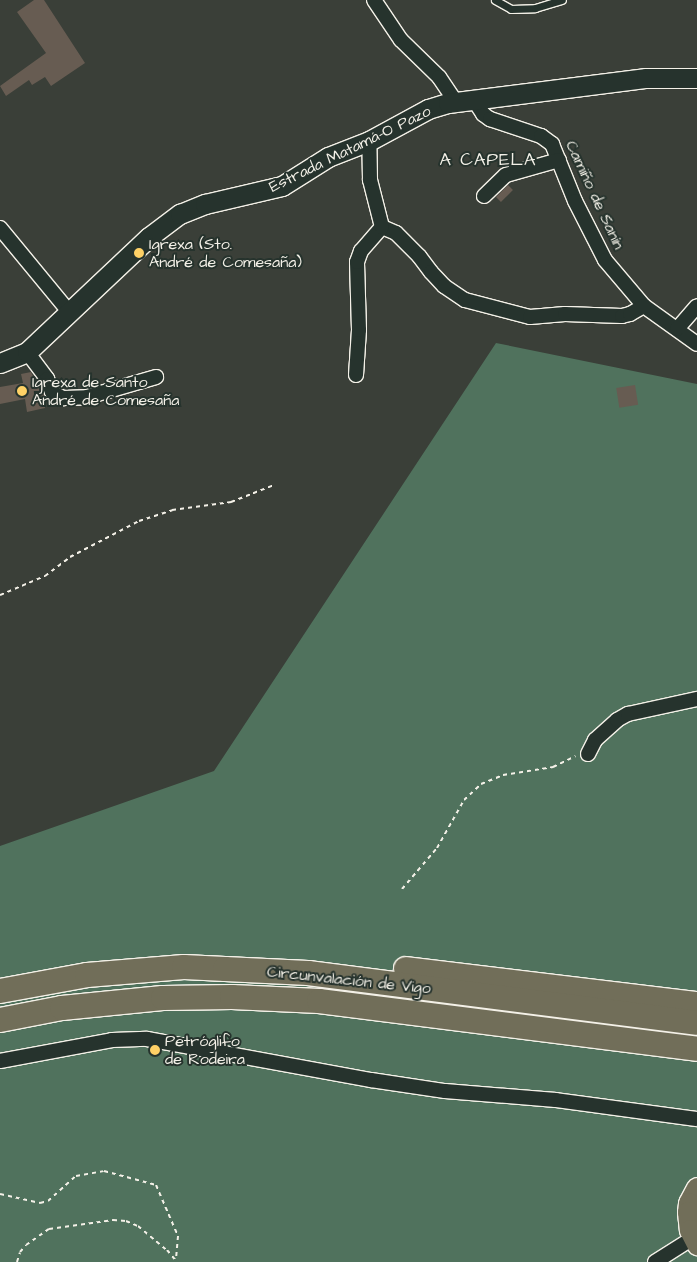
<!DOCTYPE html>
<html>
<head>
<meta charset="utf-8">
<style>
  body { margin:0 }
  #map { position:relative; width:697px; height:1262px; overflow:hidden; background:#3a3f38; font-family:"Architects Daughter",sans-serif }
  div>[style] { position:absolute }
  .green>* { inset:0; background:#50725d }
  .building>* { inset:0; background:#675c52; transform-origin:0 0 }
  .path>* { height:2px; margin-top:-1px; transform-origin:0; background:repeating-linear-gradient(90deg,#f4f1e8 0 4px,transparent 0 8px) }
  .roads { filter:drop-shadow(1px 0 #f4f1e8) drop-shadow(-1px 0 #f4f1e8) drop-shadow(0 1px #f4f1e8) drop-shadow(0 -1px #f4f1e8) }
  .lane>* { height:7px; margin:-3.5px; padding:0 3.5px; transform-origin:3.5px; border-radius:3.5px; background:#26332d }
  .street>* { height:14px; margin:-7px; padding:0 7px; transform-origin:7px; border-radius:7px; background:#26332d }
  .secondary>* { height:19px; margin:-9.5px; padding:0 9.5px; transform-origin:9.5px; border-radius:9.5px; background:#26332d }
  .primary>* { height:21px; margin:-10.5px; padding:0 10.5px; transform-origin:10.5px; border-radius:10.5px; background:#716e59 }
  .highway>* { height:24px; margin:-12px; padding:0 12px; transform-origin:12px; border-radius:12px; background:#716e59 }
  .dots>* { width:14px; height:14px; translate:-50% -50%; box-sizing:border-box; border:2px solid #26332d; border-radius:50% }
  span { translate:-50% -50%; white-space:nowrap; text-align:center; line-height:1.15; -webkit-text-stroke:4px #26332d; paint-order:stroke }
  .street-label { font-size:16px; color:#f4f1e8 }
  .poi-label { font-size:16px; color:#f4f1e8 }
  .left { translate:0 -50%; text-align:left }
  .neighbourhood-label { font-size:18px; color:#f4f1e8; letter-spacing:1px }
</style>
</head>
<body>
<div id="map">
  <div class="green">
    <div style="clip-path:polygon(496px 343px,697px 384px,697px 1262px,0 1262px,0 846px,214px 771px)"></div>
  </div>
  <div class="building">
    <div style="clip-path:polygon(34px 0,44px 0,85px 63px,51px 86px,45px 77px,32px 85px,29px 80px,6px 96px,0 86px,46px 53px,17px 12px)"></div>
    <div style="left:508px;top:185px;width:7px;height:17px;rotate:45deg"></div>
    <div style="clip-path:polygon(31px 372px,35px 381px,39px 383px,44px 395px,45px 408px,27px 412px,25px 399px,0 404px,0 387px,23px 383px,21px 374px)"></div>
    <div style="left:635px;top:385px;width:20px;height:19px;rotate:81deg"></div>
  </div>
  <div class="path">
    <div style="left:0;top:595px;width:49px;rotate:-22.9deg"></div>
    <div style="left:45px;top:576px;width:31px;rotate:-37deg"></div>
    <div style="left:70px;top:557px;width:78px;rotate:-27.6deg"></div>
    <div style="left:139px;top:521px;width:35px;rotate:-18deg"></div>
    <div style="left:172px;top:510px;width:60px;rotate:-7.7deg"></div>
    <div style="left:231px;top:502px;width:46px;rotate:-21.6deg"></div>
    <div style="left:402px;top:889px;width:54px;rotate:-49.5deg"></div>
    <div style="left:437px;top:848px;width:55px;rotate:-60.6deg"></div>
    <div style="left:464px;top:800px;width:23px;rotate:-43deg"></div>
    <div style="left:481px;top:784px;width:24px;rotate:-22deg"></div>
    <div style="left:503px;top:775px;width:51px;rotate:-9.1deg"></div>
    <div style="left:553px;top:767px;width:25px;rotate:-26deg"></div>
    <div style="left:0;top:1194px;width:41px;rotate:12.7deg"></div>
    <div style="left:40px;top:1203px;width:8px;rotate:-14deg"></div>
    <div style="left:48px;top:1201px;width:38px;rotate:-42deg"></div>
    <div style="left:76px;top:1176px;width:28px;rotate:-10deg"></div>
    <div style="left:104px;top:1171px;width:54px;rotate:15.1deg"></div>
    <div style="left:156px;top:1185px;width:56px;rotate:66.7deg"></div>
    <div style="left:178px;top:1236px;width:24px;rotate:95deg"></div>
    <div style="left:17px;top:1262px;width:10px;rotate:-73deg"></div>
    <div style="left:20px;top:1252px;width:9px;rotate:-49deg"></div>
    <div style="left:26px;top:1245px;width:28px;rotate:-35deg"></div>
    <div style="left:49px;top:1229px;width:65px;rotate:-8deg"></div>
    <div style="left:113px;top:1220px;width:13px;rotate:4deg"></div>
    <div style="left:126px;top:1221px;width:13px;rotate:23deg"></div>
    <div style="left:138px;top:1226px;width:38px;rotate:40deg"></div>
    <div style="left:167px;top:1250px;width:16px;rotate:50deg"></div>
  </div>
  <div class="roads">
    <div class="lane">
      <div style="left:495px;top:0;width:18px;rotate:29deg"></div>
      <div style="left:511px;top:9px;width:24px;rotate:-2deg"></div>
      <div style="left:535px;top:8px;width:28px;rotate:-17deg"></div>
    </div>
    <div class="street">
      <div style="left:374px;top:0;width:48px;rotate:56deg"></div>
      <div style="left:401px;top:40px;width:53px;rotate:44.2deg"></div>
      <div style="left:439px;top:77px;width:30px;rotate:56deg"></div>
      <div style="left:474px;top:100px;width:17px;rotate:57deg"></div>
      <div style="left:483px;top:114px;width:9px;rotate:36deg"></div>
      <div style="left:490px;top:119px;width:54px;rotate:18.4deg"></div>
      <div style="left:541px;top:136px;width:14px;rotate:36deg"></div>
      <div style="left:552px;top:144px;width:61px;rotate:68deg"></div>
      <div style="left:575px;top:201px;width:66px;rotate:63deg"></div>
      <div style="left:605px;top:260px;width:60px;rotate:49.7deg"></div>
      <div style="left:644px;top:306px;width:65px;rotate:35.6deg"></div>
      <div style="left:484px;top:196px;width:30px;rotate:-44deg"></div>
      <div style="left:506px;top:175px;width:55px;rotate:-15.8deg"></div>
      <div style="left:382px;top:227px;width:15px;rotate:23deg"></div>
      <div style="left:396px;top:233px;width:33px;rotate:45deg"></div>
      <div style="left:419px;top:256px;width:20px;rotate:53deg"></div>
      <div style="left:431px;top:272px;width:19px;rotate:47deg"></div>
      <div style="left:444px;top:286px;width:25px;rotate:34deg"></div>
      <div style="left:465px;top:300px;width:67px;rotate:14.7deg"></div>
      <div style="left:530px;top:317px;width:35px;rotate:-5deg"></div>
      <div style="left:565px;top:314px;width:57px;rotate:2deg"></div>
      <div style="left:622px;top:316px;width:8px;rotate:-14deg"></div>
      <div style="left:630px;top:314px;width:16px;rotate:-30deg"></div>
      <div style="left:0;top:228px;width:110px;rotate:50.5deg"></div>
      <div style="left:677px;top:329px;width:30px;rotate:-49deg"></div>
      <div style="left:27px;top:352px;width:34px;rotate:53deg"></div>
      <div style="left:47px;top:379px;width:14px;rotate:69deg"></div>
      <div style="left:52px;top:392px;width:13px;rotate:29deg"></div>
      <div style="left:63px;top:398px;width:24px;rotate:-2deg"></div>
      <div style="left:87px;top:397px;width:72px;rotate:-16.2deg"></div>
      <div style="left:356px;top:375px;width:45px;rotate:-86.2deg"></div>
      <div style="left:359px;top:330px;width:68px;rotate:-91.7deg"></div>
      <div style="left:357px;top:262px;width:12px;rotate:-70deg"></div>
      <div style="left:361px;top:251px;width:32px;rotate:-49deg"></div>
      <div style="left:382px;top:227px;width:49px;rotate:-104.3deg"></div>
      <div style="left:370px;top:180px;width:39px;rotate:-91deg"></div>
      <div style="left:588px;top:754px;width:16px;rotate:-63deg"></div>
      <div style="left:595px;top:740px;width:30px;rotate:-42deg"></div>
      <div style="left:617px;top:720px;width:13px;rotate:-29deg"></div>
      <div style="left:628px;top:714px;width:71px;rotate:-12.3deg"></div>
      <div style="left:0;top:1061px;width:114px;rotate:-10.6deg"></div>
      <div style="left:112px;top:1040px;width:35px;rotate:-2deg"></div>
      <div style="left:147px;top:1039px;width:228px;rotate:10.4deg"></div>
      <div style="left:371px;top:1080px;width:75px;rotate:8.5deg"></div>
      <div style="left:445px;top:1091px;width:111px;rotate:4.6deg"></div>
      <div style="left:556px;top:1100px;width:142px;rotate:7.7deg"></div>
      <div style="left:655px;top:1262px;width:45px;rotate:-32.3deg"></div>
    </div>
    <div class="secondary">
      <div style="left:0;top:363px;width:29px;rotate:-22deg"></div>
      <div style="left:27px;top:352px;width:168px;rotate:-43.3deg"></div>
      <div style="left:149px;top:237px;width:39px;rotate:-37deg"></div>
      <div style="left:180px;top:214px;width:27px;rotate:-22deg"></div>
      <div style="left:205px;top:204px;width:79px;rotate:-13.2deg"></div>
      <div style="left:282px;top:186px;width:54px;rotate:-32.2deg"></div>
      <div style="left:328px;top:157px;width:44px;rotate:-21.3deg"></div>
      <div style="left:369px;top:141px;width:67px;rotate:-28.5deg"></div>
      <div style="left:428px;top:109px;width:21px;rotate:-17deg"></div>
      <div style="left:448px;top:103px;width:200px;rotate:-7.2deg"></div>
      <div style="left:646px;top:78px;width:51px"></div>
    </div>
    <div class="primary">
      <div style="left:697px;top:1188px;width:17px;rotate:118deg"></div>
      <div style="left:689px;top:1203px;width:9px;rotate:96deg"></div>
      <div style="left:688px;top:1212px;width:18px;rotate:84deg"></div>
      <div style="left:690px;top:1230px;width:16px;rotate:63deg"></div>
    </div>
    <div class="highway">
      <div style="left:406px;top:969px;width:293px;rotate:6.9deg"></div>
      <div style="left:0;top:991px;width:88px;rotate:-10.4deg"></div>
      <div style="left:87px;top:975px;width:97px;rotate:-4.7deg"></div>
      <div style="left:184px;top:967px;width:41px;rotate:2.8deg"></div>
      <div style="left:225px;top:969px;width:83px;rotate:2.8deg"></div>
      <div style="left:308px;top:973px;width:392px;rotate:7.3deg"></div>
      <div style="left:0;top:1020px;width:63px;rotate:-11deg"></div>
      <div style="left:62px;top:1008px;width:101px;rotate:-5.7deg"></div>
      <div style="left:163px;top:998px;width:69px;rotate:-0.8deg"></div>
      <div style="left:232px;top:997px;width:87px;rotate:2.6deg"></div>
      <div style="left:319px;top:1001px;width:381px;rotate:7.2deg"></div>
    </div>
  </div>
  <div class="dots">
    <div style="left:139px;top:253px;background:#ffd166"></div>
    <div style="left:22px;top:391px;background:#ffd166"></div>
    <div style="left:155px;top:1050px;background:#ffd166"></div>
  </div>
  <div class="street-label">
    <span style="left:350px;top:149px;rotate:-26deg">Estrada Matamá-O Pazo</span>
    <span style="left:595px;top:195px;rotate:65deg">Camiño de Sanín</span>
    <span style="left:349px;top:980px;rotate:6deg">Circunvalación de Vigo</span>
  </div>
  <div class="poi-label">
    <span class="left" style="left:149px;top:253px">Igrexa (Sto.<br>André de Comesaña)</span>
    <span class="left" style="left:32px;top:391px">Igrexa de Santo<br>André de Comesaña</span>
    <span class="left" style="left:165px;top:1050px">Petróglifo<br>de Rodeira</span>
  </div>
  <div class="neighbourhood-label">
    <span style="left:488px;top:160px">A CAPELA</span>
  </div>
</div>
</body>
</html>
